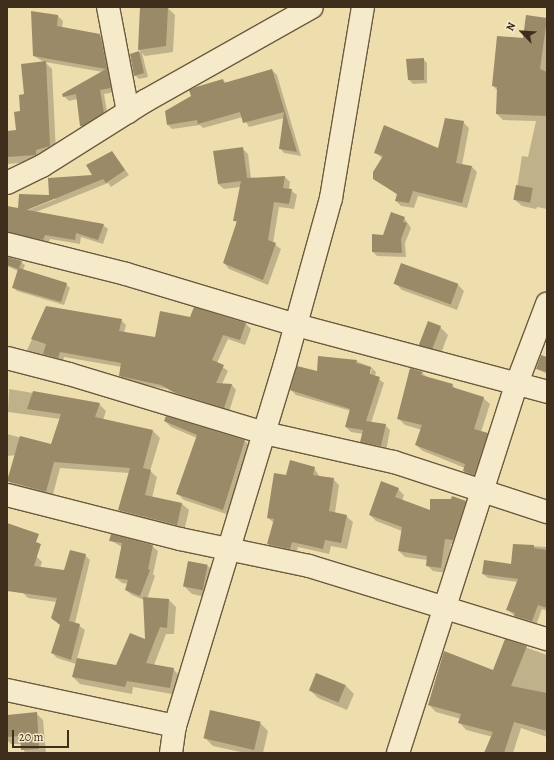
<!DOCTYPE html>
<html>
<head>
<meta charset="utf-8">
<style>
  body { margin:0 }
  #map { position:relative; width:554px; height:760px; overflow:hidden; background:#efdead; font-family:Alegreya,serif }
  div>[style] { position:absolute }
  .shadow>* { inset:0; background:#0003 }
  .building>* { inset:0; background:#9b8a67; transform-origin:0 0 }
  .roads { filter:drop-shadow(1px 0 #6c5a40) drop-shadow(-1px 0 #6c5a40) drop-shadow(0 1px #6c5a40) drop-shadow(0 -1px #6c5a40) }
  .minor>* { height:22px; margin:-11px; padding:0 11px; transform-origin:11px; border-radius:11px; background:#f5eaca }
  .tertiary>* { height:22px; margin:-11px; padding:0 11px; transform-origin:11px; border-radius:11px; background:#f5eaca }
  span { translate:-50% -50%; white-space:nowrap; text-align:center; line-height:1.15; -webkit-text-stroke:3.5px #f5eaca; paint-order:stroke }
  .frame { position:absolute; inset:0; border:8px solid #402e1c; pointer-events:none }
  .north { position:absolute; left:502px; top:12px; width:40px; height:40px; -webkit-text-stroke:3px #f5eaca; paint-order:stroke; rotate:295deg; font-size:11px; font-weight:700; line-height:16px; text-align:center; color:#402e1c }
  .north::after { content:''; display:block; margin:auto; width:14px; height:18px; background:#402e1c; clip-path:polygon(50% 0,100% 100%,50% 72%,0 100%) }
  .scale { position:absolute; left:12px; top:730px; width:57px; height:18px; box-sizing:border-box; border:2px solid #402e1c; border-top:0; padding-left:5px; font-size:12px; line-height:14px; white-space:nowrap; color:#402e1c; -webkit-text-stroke:3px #f5eaca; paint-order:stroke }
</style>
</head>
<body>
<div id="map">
  <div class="shadow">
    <div style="clip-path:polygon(168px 8px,175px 15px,173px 52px,145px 56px,142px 53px,148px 77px,139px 79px,135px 75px,131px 54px,141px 52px,139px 50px)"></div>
    <div style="clip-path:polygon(32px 12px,58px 16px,63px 21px,62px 28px,97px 34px,102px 39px,115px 92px,104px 94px,108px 117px,86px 130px,81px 126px,77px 99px,69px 101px,64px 96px,103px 72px,45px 62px,52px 69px,56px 153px,42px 161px,7px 164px,7px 132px,17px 131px,25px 95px,44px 62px,34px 56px)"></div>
    <div style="clip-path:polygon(547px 19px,547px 209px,537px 207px,536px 209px,522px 206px,515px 200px,522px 156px,528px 157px,536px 121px,503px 120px,497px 114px,497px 90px,493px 86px,523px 39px)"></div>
    <div style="clip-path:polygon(423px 59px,427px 63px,427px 83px,413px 84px,409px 80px)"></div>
    <div style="clip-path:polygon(272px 70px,277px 75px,301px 156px,284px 153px,280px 148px,284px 118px,249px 127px,243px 117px,203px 128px,200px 125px,172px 129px,168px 125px,223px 80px,226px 83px)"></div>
    <div style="clip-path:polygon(463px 122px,469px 128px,462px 165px,472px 167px,477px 172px,467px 208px,418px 196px,414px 208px,401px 206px,396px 201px,398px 195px,374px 178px,383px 159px,375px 152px,439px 149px)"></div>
    <div style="clip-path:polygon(242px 148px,248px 154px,251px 179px,285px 177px,290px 182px,289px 189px,297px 195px,294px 209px,279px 207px,273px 243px,281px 249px,268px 285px,229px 269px,224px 263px,237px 223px,234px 220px,241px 187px,224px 189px,218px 184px)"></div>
    <div style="clip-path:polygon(evenodd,112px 152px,129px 175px,111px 187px,108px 183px,36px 212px,103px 225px,108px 229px,103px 244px,81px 237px,80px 244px,50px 239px,48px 244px,24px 238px,19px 233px,20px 195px,50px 196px,94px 176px,112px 152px,51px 199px,56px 199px,23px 212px,22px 211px,51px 199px)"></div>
    <div style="clip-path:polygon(404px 218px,411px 228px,405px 243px,406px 257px,377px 256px,373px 252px,384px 236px)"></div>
    <div style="clip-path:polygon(7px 257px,21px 262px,25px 265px,23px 270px,66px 284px,70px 288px,64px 305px,17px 291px,13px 287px,18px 271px,7px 266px)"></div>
    <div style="clip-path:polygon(395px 283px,457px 284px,464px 291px,457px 310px,402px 290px)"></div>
    <div style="clip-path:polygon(47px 307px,121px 320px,126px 325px,124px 333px,156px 339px,191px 318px,194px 309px,246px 324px,251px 329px,245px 345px,228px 339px,217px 363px,228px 371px,222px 384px,232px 385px,236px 390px,229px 412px,182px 398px,167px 389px,125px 381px,120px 376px,122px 367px,64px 357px,63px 363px,32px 355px,27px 350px)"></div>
    <div style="clip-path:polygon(440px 327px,448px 335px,440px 356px,427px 352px,419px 344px)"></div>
    <div style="clip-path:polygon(547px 358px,547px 374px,537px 369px)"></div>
    <div style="clip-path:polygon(evenodd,356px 361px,371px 367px,376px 372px,375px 376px,384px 383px,371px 423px,385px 425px,390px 430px,386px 451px,366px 446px,361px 441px,363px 434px,351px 432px,346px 427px,351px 411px,296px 395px,291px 390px,318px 373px,356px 361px,370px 369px,372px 369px,369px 379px,370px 369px)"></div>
    <div style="clip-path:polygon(422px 373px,428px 378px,452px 385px,457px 390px,483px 398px,490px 404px,481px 432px,487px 434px,494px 440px,481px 481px,471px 478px,464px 471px,465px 468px,423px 451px,416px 445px,422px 430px,405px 425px,399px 419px)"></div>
    <div style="clip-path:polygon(9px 389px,99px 404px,106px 411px,103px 420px,153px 431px,160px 438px,150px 471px,157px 477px,152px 498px,182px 504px,189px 510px,184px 532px,126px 517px,119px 510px,129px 473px,60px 468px,52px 498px,15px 488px,8px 481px,16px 455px,7px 456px,7px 434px,51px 446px,60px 419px,8px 412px)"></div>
    <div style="clip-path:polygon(167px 418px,245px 441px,251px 447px,229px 515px,184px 500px,178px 494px,197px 438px,171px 427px,165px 421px)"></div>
    <div style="clip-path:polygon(314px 468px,320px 477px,333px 479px,339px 485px,335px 513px,346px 516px,353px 522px,347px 549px,331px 546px,329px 554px,298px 547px,296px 555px,274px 550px,268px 544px,274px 523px,268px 518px,287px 476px)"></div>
    <div style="clip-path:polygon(398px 489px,404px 495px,402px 501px,431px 512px,465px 502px,471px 508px,459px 545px,451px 544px,447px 573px,433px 571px,427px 565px,427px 560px,405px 557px,399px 551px,402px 531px,376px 521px,370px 515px)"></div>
    <div style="clip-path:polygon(110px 540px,152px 546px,158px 551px,153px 574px,155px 576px,147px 599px,169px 600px,176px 607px,174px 634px,166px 634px,154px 665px,173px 669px,180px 676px,177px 695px,133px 687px,132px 694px,80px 684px,73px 677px,76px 664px,57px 658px,52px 653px,61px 626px,56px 602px,28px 598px,7px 577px,7px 553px,37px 557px,42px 562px,40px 568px,65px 572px,85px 555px,90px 560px,75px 623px,85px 630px,77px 659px,117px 666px,146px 640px,144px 600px,132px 595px,126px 590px,128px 584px,122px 583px,116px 578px,122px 547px)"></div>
    <div style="clip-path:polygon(514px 545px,547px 547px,547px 611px,542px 609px,536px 625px,519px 620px,507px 609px,517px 582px,488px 578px,483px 574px,512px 565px)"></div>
    <div style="clip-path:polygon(208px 566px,216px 574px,210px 598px,192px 594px,184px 586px)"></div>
    <div style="clip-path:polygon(505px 640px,547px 655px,547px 737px,521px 728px,513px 753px,485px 753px,493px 737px,466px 730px,460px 723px,461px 719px,436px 712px,429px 705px,494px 671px)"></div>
    <div style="clip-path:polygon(317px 674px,346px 686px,354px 694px,347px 710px,318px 698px,310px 690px)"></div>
    <div style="clip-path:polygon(36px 713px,43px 720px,46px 753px,25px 753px,22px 744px,11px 744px,7px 740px,7px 716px)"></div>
    <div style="clip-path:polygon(260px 723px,268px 731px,263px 753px,245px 753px,213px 746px,205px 738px)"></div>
  </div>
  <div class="building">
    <div style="clip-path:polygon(140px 7px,168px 7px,166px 46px,138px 50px)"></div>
    <div style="clip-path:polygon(31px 11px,58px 15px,57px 26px,100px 34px,111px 88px,100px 90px,104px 113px,83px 126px,80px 126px,76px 94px,63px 97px,62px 94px,106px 69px,33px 56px)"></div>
    <div style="clip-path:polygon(526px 15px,547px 18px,540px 69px,547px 72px,547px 116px,496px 114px,497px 87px,492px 86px,497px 36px,523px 38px)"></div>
    <div style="clip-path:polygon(139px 51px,144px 73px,134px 76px,130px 54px)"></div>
    <div style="clip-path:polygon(424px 58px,424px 80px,408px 80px,406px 59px)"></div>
    <div style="clip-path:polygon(46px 61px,50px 146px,36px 150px,36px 155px,7px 157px,7px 131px,16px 130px,14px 112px,20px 111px,19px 95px,24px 94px,21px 64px)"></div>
    <div style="clip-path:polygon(272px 69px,297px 152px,279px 149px,284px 112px,243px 123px,240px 112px,198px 124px,197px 120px,167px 125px,165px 111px,191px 96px,189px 90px,196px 87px,223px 79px,224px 83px)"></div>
    <div style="clip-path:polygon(445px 118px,464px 121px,456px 163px,472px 166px,462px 203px,413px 191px,409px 203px,395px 201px,397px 194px,373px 179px,373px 172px,383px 156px,374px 153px,384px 125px,438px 148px)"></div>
    <div style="clip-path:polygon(243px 147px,247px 178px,285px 176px,283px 188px,292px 189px,289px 204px,274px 202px,268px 240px,276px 243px,263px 280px,223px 263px,237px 221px,233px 221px,241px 181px,218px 184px,213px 151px)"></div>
    <div style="clip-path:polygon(112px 151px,125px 170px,106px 183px,103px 179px,27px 210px,104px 224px,98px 240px,76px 233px,75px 240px,45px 235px,43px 240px,7px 232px,7px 206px,18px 208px,19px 194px,49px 195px,48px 178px,92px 175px,86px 165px)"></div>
    <div style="left:516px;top:185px;width:17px;height:15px;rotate:10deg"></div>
    <div style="clip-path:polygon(391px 212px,405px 217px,403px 222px,407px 223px,401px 239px,402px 253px,372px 252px,372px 234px,383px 235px)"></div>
    <div style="clip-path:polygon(7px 257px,22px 261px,19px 268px,67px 283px,61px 302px,12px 288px,18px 269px,7px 265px)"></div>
    <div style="left:401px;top:263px;width:61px;height:22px;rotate:20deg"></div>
    <div style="clip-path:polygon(46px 306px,122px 319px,119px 331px,155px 337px,160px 311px,190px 317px,194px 307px,246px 323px,240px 340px,223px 335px,212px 360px,224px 365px,216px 383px,232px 384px,224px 408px,176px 393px,161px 385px,119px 376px,121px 363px,60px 352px,58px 358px,43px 354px,46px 344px,31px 339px)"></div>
    <div style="left:428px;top:321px;width:14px;height:26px;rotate:21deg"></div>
    <div style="clip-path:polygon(541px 355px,547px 357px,547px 372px,536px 369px)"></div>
    <div style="clip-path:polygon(318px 356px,357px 360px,356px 363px,371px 367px,370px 374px,380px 377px,366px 421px,386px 424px,381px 446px,360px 442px,363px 430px,345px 427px,350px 409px,290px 390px,297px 366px,317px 371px)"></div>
    <div style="clip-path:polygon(410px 368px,423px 372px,421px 375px,453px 384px,452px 387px,484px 397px,474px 429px,488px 433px,474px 475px,463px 471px,465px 464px,415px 445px,422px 425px,397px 419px)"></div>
    <div style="clip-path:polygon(33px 391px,100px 403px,95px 417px,153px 430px,143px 468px,151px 470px,145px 495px,182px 503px,177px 525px,118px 510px,130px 468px,54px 462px,46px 492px,7px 481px,20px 436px,51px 444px,61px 414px,27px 409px)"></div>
    <div style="clip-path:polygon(166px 416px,245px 440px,223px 510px,176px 494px,197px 435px,164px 421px)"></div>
    <div style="clip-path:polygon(290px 460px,315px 467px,313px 475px,334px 478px,329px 511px,347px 515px,341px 543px,325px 540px,323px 549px,292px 542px,290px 549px,267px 544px,274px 519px,267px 518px,274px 473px,286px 475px)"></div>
    <div style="clip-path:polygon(381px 481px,399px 488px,395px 497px,430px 510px,430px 499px,451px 499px,452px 496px,466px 501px,453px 540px,445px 539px,441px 568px,426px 566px,427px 556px,398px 551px,402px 527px,369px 515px)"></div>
    <div style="clip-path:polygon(7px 523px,39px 534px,36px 542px,41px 544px,34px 566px,64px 570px,70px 550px,86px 554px,69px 621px,80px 624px,71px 660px,51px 653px,60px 625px,51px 618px,57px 598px,7px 591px)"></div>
    <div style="clip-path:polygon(111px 534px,153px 545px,148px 569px,150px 570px,140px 596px,125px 590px,128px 580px,115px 578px,122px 543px,109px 541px)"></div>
    <div style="clip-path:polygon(513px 544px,534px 545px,534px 548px,547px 550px,547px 608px,538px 605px,532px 621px,514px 616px,515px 613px,506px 610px,518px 579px,482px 574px,484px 560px,511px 564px)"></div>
    <div style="left:188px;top:561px;width:20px;height:26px;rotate:11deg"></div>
    <div style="clip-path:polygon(143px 597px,169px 599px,167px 628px,160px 627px,146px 663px,174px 668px,170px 688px,127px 681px,125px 687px,72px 677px,77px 658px,116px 665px,130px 633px,145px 639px)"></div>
    <div style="clip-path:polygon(505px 639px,527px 646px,511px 686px,547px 693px,547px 731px,514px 722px,504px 753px,484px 753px,493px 732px,458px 723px,461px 714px,428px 705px,444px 651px,493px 670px)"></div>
    <div style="left:316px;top:673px;width:32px;height:19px;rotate:22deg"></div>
    <div style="left:210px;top:710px;width:52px;height:29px;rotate:13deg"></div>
    <div style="clip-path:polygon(37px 712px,39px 749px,21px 750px,20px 736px,7px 737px,7px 715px)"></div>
  </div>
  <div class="roads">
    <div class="minor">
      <div style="left:108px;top:7px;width:107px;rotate:79.2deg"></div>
      <div style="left:7px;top:244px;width:123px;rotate:14.1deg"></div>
      <div style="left:126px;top:274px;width:177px;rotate:16.7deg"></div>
      <div style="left:296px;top:325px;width:260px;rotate:14.9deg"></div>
      <div style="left:7px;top:358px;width:64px;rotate:14.5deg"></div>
      <div style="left:69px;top:374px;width:204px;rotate:16.8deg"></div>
      <div style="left:264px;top:433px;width:133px;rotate:12.6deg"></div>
      <div style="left:394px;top:462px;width:161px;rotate:18.1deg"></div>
      <div style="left:7px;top:495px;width:179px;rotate:14.3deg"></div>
      <div style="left:180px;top:539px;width:132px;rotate:11.8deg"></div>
      <div style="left:309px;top:566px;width:249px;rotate:17.1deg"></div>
      <div style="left:398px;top:753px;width:389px;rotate:-72.2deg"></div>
      <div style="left:517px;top:383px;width:85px;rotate:-69.2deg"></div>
    </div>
    <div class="tertiary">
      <div style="left:7px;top:183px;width:39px;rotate:-26deg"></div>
      <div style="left:42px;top:166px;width:124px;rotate:-32.2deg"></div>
      <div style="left:147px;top:100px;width:189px;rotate:-29.4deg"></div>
      <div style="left:7px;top:690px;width:172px;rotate:12.1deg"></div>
      <div style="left:171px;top:753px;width:27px;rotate:-82deg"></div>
      <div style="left:175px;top:726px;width:378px;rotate:-73.1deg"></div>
      <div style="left:285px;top:364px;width:172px;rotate:-74.5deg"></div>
      <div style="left:331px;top:198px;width:194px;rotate:-80.5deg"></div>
    </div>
  </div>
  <div class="frame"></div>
  <div class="north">N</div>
  <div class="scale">20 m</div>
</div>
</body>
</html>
